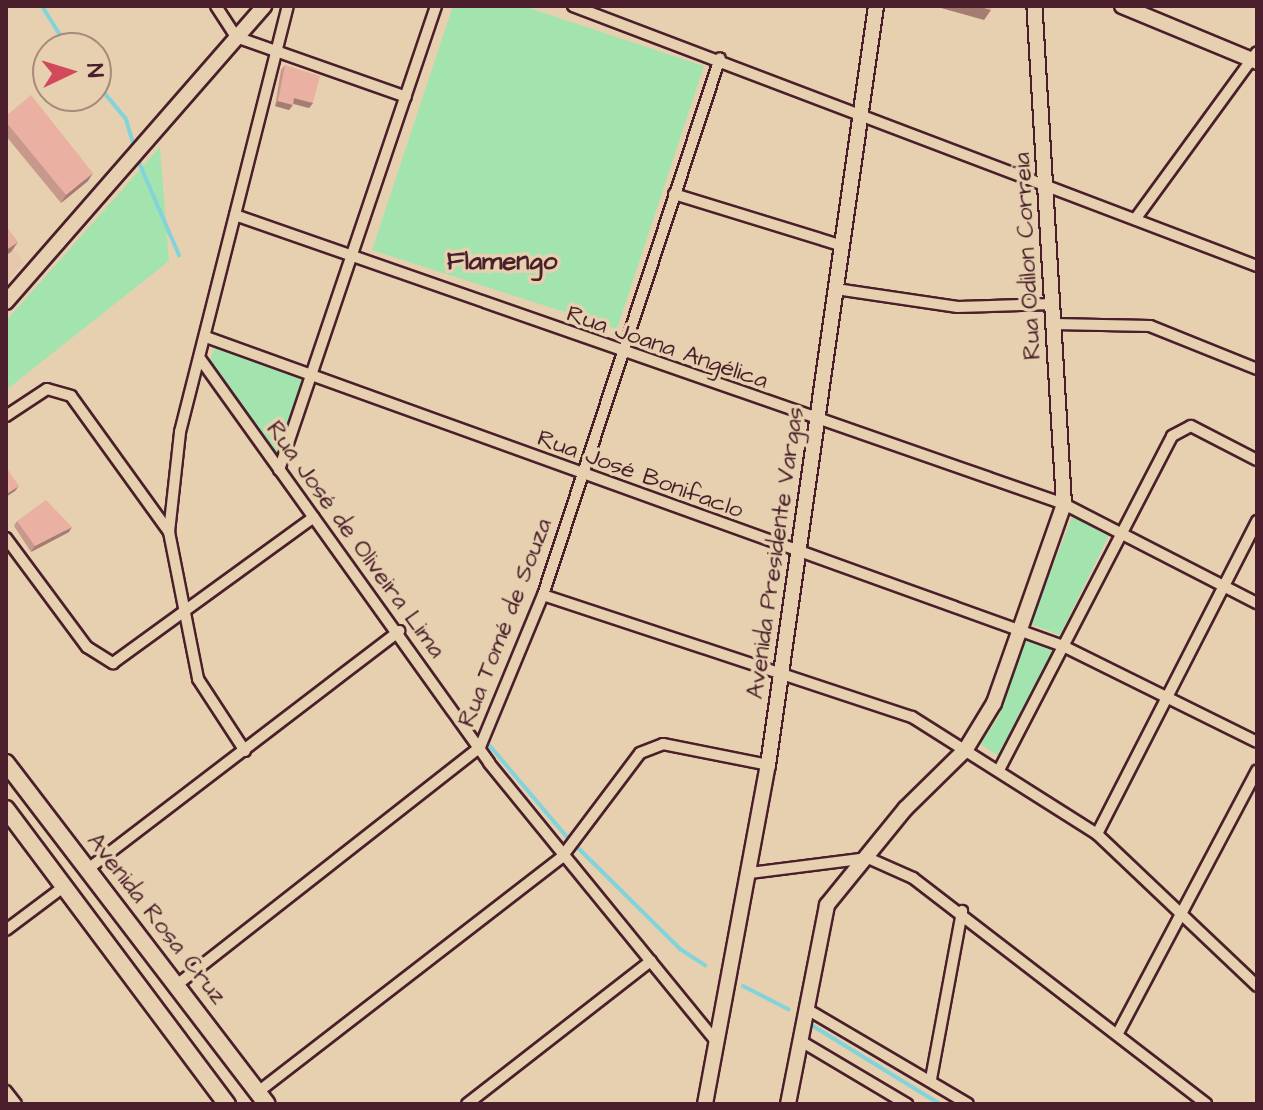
<!DOCTYPE html>
<html>
<head>
<meta charset="utf-8">
<style>
  body { margin:0 }
  #map { position:relative; width:1263px; height:1110px; overflow:hidden; background:#e6d0af; font-family:"Architects Daughter",sans-serif }
  div>[style] { position:absolute }
  .built>* { inset:0; background:#e7c7ab }
  .green>* { inset:0; background:#a3e4ae }
  .stream>* { height:4px; margin:-2px; padding:0 2px; transform-origin:2px; border-radius:2px; background:#83d4da }
  .roads { filter:drop-shadow(2px 0 #4a1f2b) drop-shadow(-2px 0 #4a1f2b) drop-shadow(0 2px #4a1f2b) drop-shadow(0 -2px #4a1f2b) }
  .street>* { height:10px; margin:-5px; padding:0 5px; transform-origin:5px; border-radius:5px; background:#e6d0af }
  .secondary>* { height:14px; margin:-7px; padding:0 7px; transform-origin:7px; border-radius:7px; background:#e6d0af }
  .primary>* { height:16px; margin:-8px; padding:0 8px; transform-origin:8px; border-radius:8px; background:#e6d0af }
  .wall>* { inset:0; background:#c9988c }
  .shaded-wall>* { inset:0; background:#a47c72 }
  .building>* { inset:0; background:#eab1a3 }
  span { translate:-50% -50%; white-space:nowrap; text-align:center; line-height:1.15; -webkit-text-stroke:7px #e6d0af; paint-order:stroke }
  .street-label { font-size:24px; color:#4a1f2b }
  .neighbourhood-label { font-size:26px; color:#4a1f2b; font-weight:700 }
  .frame { position:absolute; inset:0; border:8px solid #4a1f2b; pointer-events:none }
  .north { position:absolute; left:32px; top:32px; width:80px; height:80px; box-sizing:border-box; background:#e6d0af; border:2px solid #a8897a; border-radius:50%; rotate:86deg; font-size:22px; font-weight:700; line-height:32px; text-align:center; color:#4a1f2b }
  .north::after { content:''; display:block; margin:auto; width:28px; height:36px; background:#d1495b; clip-path:polygon(50% 0,100% 100%,50% 72%,0 100%) }
</style>
</head>
<body>
<div id="map">
  <div class="built">
    <div style="clip-path:polygon(6px 239px,24px 262px,6px 283px)"></div>
  </div>
  <div class="green">
    <div style="clip-path:polygon(453px 6px,523px 6px,704px 66px,617px 329px,372px 250px)"></div>
    <div style="clip-path:polygon(160px 147px,169px 261px,6px 390px,6px 321px)"></div>
    <div style="clip-path:polygon(215px 348px,300px 377px,303px 386px,277px 457px,208px 364px)"></div>
    <div style="clip-path:polygon(1073px 515px,1110px 533px,1060px 635px,1030px 624px)"></div>
    <div style="clip-path:polygon(1026px 639px,1053px 650px,1000px 757px,980px 744px,999px 716px)"></div>
  </div>
  <div class="stream">
    <div style="left:42px;top:6px;width:49px;rotate:58.2deg"></div>
    <div style="left:96px;top:83px;width:47px;rotate:50.2deg"></div>
    <div style="left:126px;top:119px;width:32px;rotate:74deg"></div>
    <div style="left:137px;top:158px;width:106px;rotate:66.6deg"></div>
    <div style="left:490px;top:746px;width:118px;rotate:49.8deg"></div>
    <div style="left:566px;top:836px;width:161px;rotate:44.7deg"></div>
    <div style="left:680px;top:949px;width:30px;rotate:33deg"></div>
    <div style="left:743px;top:986px;width:51px;rotate:27.1deg"></div>
    <div style="left:813px;top:1026px;width:149px;rotate:31.6deg"></div>
  </div>
  <div class="roads">
    <div class="street">
      <div style="left:216px;top:6px;width:37px;rotate:57deg"></div>
      <div style="left:236px;top:37px;width:180px;rotate:19.4deg"></div>
      <div style="left:573px;top:6px;width:732px;rotate:20.81deg"></div>
      <div style="left:674px;top:194px;width:174px;rotate:17.1deg"></div>
      <div style="left:235px;top:215px;width:878px;rotate:19.22deg"></div>
      <div style="left:1064px;top:504px;width:217px;rotate:27.2deg"></div>
      <div style="left:1136px;top:218px;width:205px;rotate:-53.9deg"></div>
      <div style="left:836px;top:289px;width:123px;rotate:8.4deg"></div>
      <div style="left:958px;top:307px;width:95px;rotate:-1.8deg"></div>
      <div style="left:1054px;top:324px;width:96px;rotate:1.2deg"></div>
      <div style="left:1150px;top:326px;width:115px;rotate:21.9deg"></div>
      <div style="left:206px;top:337px;width:911px;rotate:19.83deg"></div>
      <div style="left:1063px;top:646px;width:216px;rotate:26.3deg"></div>
      <div style="left:201px;top:360px;width:495px;rotate:54.4deg"></div>
      <div style="left:489px;top:763px;width:361px;rotate:50.8deg"></div>
      <div style="left:6px;top:416px;width:49px;rotate:-33.4deg"></div>
      <div style="left:47px;top:389px;width:25px;rotate:16deg"></div>
      <div style="left:71px;top:396px;width:168px;rotate:54.2deg"></div>
      <div style="left:169px;top:532px;width:150px;rotate:78.8deg"></div>
      <div style="left:198px;top:679px;width:86px;rotate:56.9deg"></div>
      <div style="left:279px;top:470px;width:490px;rotate:-71.3deg"></div>
      <div style="left:169px;top:532px;width:101px;rotate:-83.7deg"></div>
      <div style="left:180px;top:432px;width:439px;rotate:-75.8deg"></div>
      <div style="left:6px;top:538px;width:136px;rotate:53.4deg"></div>
      <div style="left:87px;top:647px;width:31px;rotate:32deg"></div>
      <div style="left:113px;top:663px;width:248px;rotate:-36deg"></div>
      <div style="left:543px;top:595px;width:389px;rotate:18.3deg"></div>
      <div style="left:912px;top:717px;width:219px;rotate:32.3deg"></div>
      <div style="left:1097px;top:834px;width:221px;rotate:43.5deg"></div>
      <div style="left:999px;top:770px;width:376px;rotate:-62.6deg"></div>
      <div style="left:1172px;top:436px;width:21px;rotate:-28deg"></div>
      <div style="left:1191px;top:426px;width:74px;rotate:27.3deg"></div>
      <div style="left:1097px;top:834px;width:352px;rotate:-62.9deg"></div>
      <div style="left:88px;top:869px;width:392px;rotate:-37.4deg"></div>
      <div style="left:750px;top:873px;width:119px;rotate:-7.2deg"></div>
      <div style="left:868px;top:858px;width:49px;rotate:24deg"></div>
      <div style="left:913px;top:878px;width:370px;rotate:37.6deg"></div>
      <div style="left:6px;top:930px;width:70px;rotate:-36.9deg"></div>
      <div style="left:178px;top:984px;width:384px;rotate:-38.1deg"></div>
      <div style="left:480px;top:747px;width:165px;rotate:-67.5deg"></div>
      <div style="left:543px;top:595px;width:565px;rotate:-71.76deg"></div>
      <div style="left:805px;top:1008px;width:189px;rotate:30.5deg"></div>
      <div style="left:1118px;top:1033px;width:297px;rotate:-62.1deg"></div>
      <div style="left:799px;top:1040px;width:126px;rotate:30.7deg"></div>
      <div style="left:931px;top:1079px;width:171px;rotate:-79.5deg"></div>
      <div style="left:6px;top:1091px;width:16px;rotate:52deg"></div>
      <div style="left:258px;top:1092px;width:383px;rotate:-37.7deg"></div>
      <div style="left:561px;top:858px;width:131px;rotate:-53deg"></div>
      <div style="left:640px;top:753px;width:25px;rotate:-21deg"></div>
      <div style="left:663px;top:744px;width:107px;rotate:11.3deg"></div>
      <div style="left:467px;top:1104px;width:233px;rotate:-37.9deg"></div>
    </div>
    <div class="secondary">
      <div style="left:1122px;top:6px;width:146px;rotate:22.5deg"></div>
      <div style="left:6px;top:302px;width:393px;rotate:-48.9deg"></div>
      <div style="left:705px;top:1104px;width:345px;rotate:-79.5deg"></div>
      <div style="left:768px;top:765px;width:767px;rotate:-81.9deg"></div>
      <div style="left:788px;top:1104px;width:203px;rotate:-78.9deg"></div>
      <div style="left:827px;top:905px;width:124px;rotate:-50.9deg"></div>
      <div style="left:905px;top:809px;width:86px;rotate:-44.5deg"></div>
      <div style="left:966px;top:749px;width:54px;rotate:-58.7deg"></div>
      <div style="left:994px;top:703px;width:211px;rotate:-70.6deg"></div>
      <div style="left:1064px;top:504px;width:499px;rotate:-93.4deg"></div>
    </div>
    <div class="primary">
      <div style="left:6px;top:763px;width:429px;rotate:52.6deg"></div>
      <div style="left:6px;top:809px;width:369px;rotate:53.2deg"></div>
    </div>
  </div>
  <div class="wall">
    <div style="clip-path:polygon(285px 65px,313px 103px,309px 108px,293px 104px,289px 110px,275px 106px,281px 70px)"></div>
    <div style="clip-path:polygon(6px 116px,88px 181px,61px 203px,6px 136px)"></div>
    <div style="clip-path:polygon(17px 521px,69px 532px,31px 552px,14px 526px)"></div>
  </div>
  <div class="shaded-wall">
    <div style="clip-path:polygon(934px 6px,978px 6px,991px 10px,984px 20px)"></div>
    <div style="clip-path:polygon(294px 98px,313px 103px,309px 108px,291px 103px)"></div>
    <div style="clip-path:polygon(278px 101px,293px 105px,289px 110px,275px 106px)"></div>
    <div style="clip-path:polygon(93px 173px,88px 181px,61px 203px,66px 195px)"></div>
    <div style="clip-path:polygon(18px 242px,11px 252px,6px 255px,6px 250px)"></div>
    <div style="clip-path:polygon(19px 486px,15px 491px,6px 497px,6px 494px)"></div>
    <div style="clip-path:polygon(72px 527px,69px 532px,31px 552px,35px 546px)"></div>
  </div>
  <div class="building">
    <div style="clip-path:polygon(978px 6px,992px 6px,991px 10px)"></div>
    <div style="clip-path:polygon(285px 65px,320px 76px,313px 103px,294px 98px,293px 105px,278px 101px)"></div>
    <div style="clip-path:polygon(31px 95px,93px 173px,66px 195px,6px 122px,6px 116px)"></div>
    <div style="clip-path:polygon(6px 226px,18px 242px,6px 250px)"></div>
    <div style="clip-path:polygon(6px 467px,19px 486px,6px 494px)"></div>
    <div style="clip-path:polygon(46px 500px,72px 527px,35px 546px,17px 521px)"></div>
  </div>
  <div class="street-label">
    <span style="left:1028px;top:256px;rotate:-93deg">Rua Odilon Correia</span>
    <span style="left:667px;top:348px;rotate:19deg">Rua Joana Angélica</span>
    <span style="left:640px;top:475px;rotate:20deg">Rua José Bonifaclo</span>
    <span style="left:355px;top:540px;rotate:54deg">Rua José de Oliveira Lima</span>
    <span style="left:776px;top:553px;rotate:-82deg">Avenida Presidente Vargas</span>
    <span style="left:506px;top:623px;rotate:-69deg">Rua Tomé de Souza</span>
    <span style="left:156px;top:919px;rotate:52deg">Avenida Rosa Cruz</span>
  </div>
  <div class="neighbourhood-label">
    <span style="left:502px;top:262px">Flamengo</span>
  </div>
  <div class="frame"></div>
  <div class="north">N</div>
</div>
</body>
</html>
